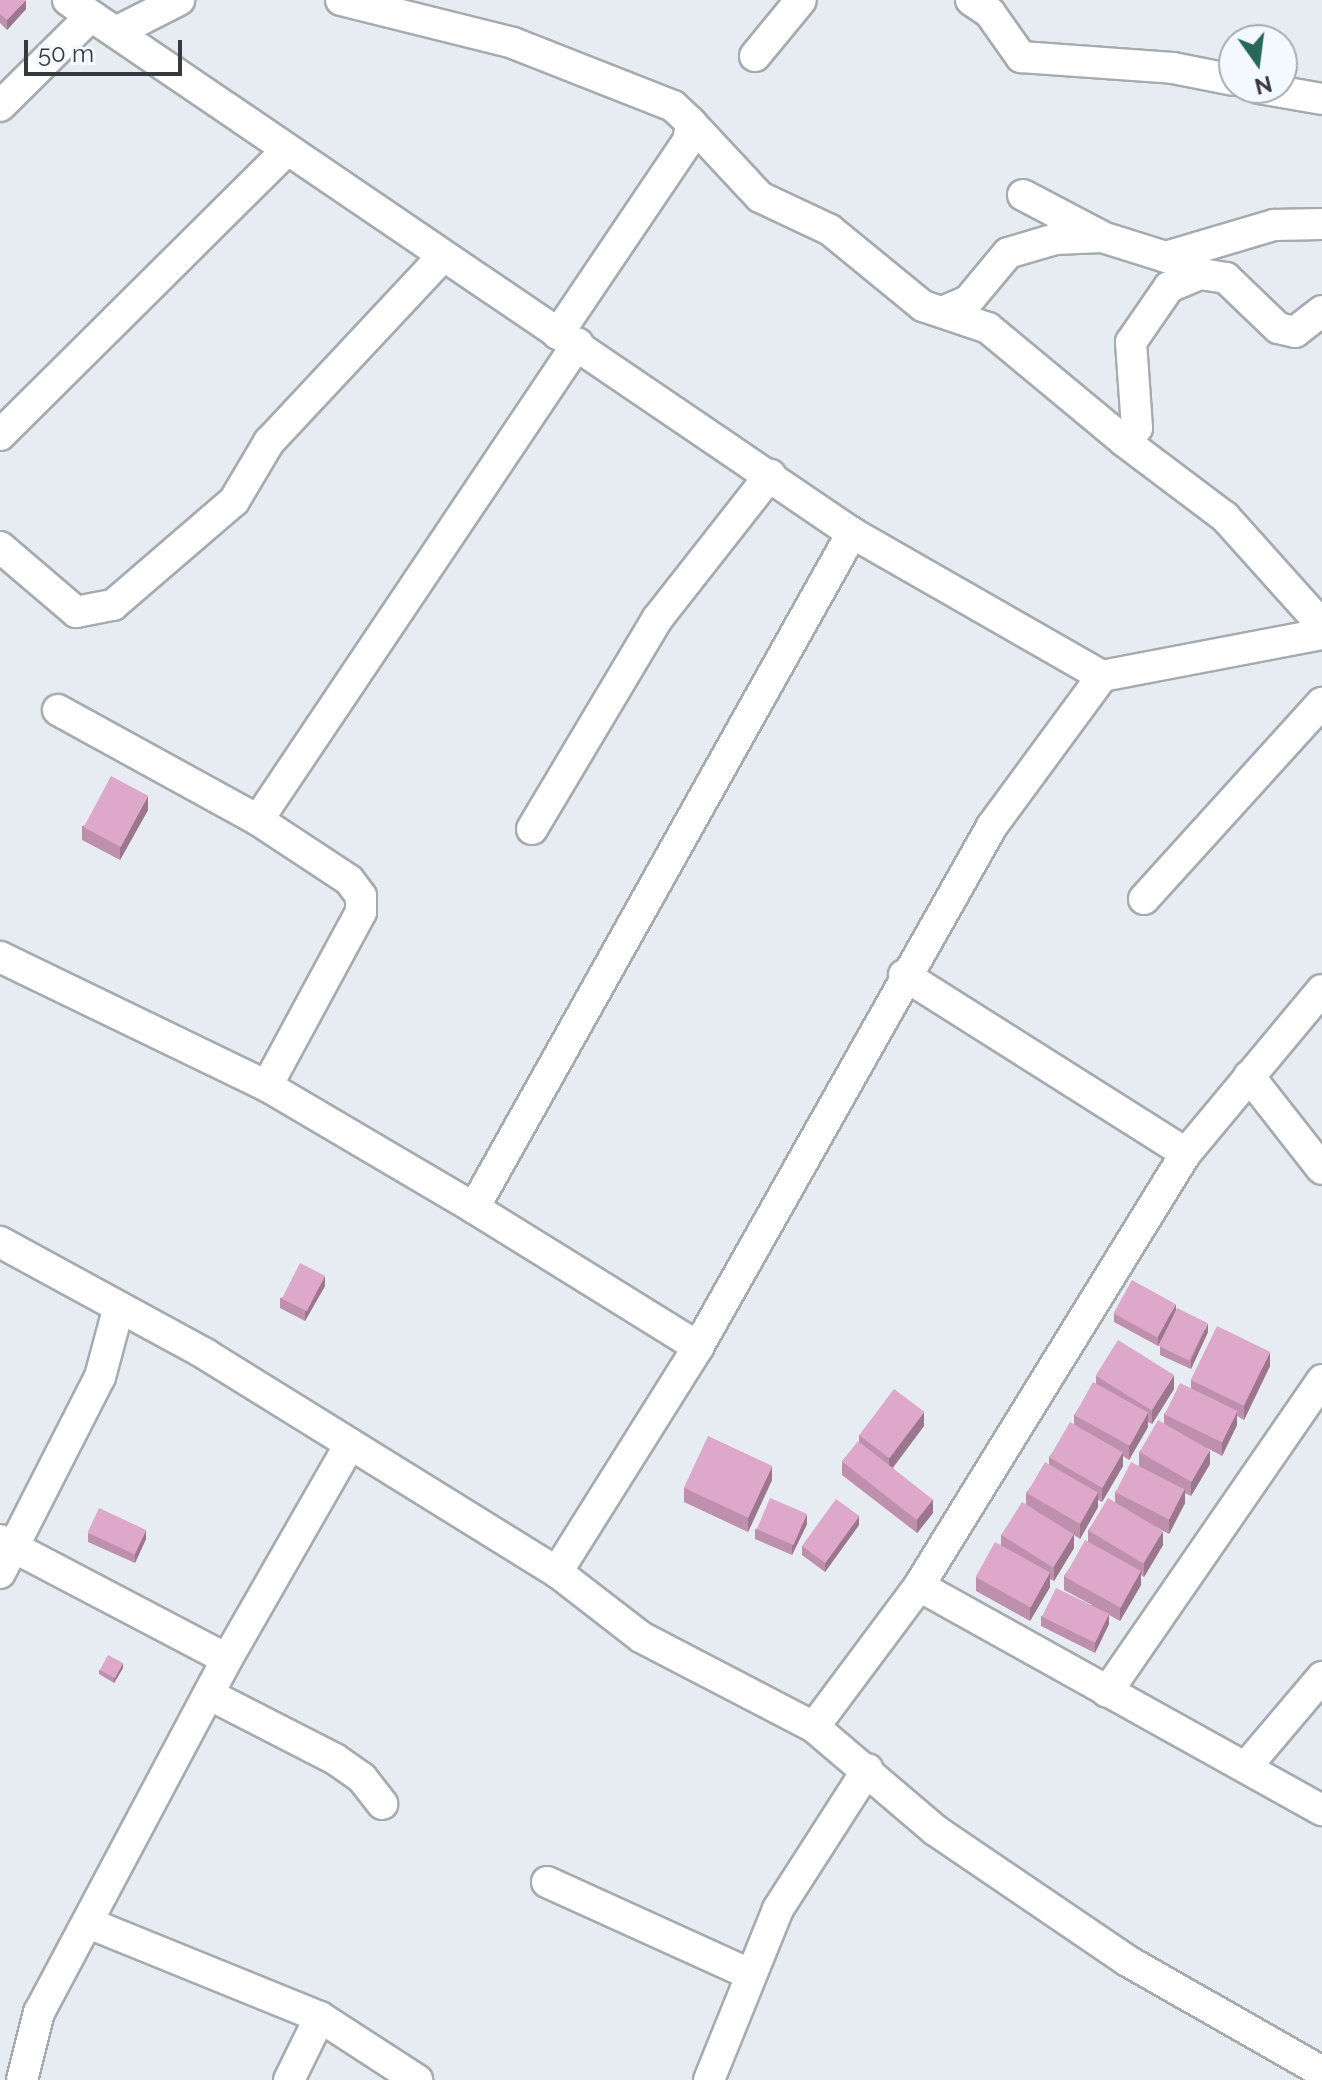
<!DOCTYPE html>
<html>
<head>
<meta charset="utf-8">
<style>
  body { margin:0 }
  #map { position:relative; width:1322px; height:2080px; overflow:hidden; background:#e6ecf1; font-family:Raleway,sans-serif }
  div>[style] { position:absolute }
  .roads { filter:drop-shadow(2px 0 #a6abb0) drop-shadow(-2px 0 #a6abb0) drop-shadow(0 2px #a6abb0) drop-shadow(0 -2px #a6abb0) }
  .minor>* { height:30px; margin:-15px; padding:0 15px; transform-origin:15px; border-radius:15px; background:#fff }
  .wall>* { inset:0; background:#be90ad }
  .shaded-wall>* { inset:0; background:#9b768d }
  .building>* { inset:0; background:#dda8c9; transform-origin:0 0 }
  span { translate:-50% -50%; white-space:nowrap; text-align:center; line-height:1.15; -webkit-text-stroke:8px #f3f9fe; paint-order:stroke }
  .north { position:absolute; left:1218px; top:24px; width:80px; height:80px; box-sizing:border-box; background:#f3f9fe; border:2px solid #a8adb0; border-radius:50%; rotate:166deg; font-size:22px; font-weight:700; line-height:32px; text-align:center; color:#373a3c }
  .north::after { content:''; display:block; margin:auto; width:28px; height:36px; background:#266858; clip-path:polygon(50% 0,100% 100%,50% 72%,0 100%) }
  .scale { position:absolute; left:24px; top:40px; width:158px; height:36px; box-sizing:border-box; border:4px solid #373a3c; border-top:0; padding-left:10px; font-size:24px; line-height:28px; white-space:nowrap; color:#373a3c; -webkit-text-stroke:6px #f3f9fe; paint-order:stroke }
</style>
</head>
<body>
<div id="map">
  <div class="roads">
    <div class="minor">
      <div style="left:68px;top:0;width:948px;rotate:34.21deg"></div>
      <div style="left:852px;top:533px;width:288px;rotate:29.8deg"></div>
      <div style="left:1102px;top:676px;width:224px;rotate:-10.8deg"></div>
      <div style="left:341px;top:0;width:177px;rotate:14deg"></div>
      <div style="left:513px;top:43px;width:172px;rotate:21.5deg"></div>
      <div style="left:673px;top:106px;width:25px;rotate:43deg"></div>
      <div style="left:691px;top:123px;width:18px;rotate:99deg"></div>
      <div style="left:688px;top:141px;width:233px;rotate:124deg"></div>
      <div style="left:971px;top:0;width:23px;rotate:34deg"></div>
      <div style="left:990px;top:13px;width:54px;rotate:54.8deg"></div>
      <div style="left:1021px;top:57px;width:152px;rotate:4.1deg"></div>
      <div style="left:1173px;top:68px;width:62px;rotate:11.1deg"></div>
      <div style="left:116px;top:32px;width:71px;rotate:-26.9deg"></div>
      <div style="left:755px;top:56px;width:72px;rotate:-50.6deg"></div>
      <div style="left:1259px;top:88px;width:64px;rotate:9.9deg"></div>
      <div style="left:0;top:106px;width:128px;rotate:-44.7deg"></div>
      <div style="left:691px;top:123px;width:101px;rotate:47deg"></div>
      <div style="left:760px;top:197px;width:77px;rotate:25.2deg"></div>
      <div style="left:830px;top:230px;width:120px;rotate:39.3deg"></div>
      <div style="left:923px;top:306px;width:69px;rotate:18.7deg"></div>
      <div style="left:988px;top:328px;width:177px;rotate:39.7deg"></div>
      <div style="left:1023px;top:195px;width:88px;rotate:27.7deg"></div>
      <div style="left:1322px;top:311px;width:34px;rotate:142deg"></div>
      <div style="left:1295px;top:332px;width:17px;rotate:-167deg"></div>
      <div style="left:1278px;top:328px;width:72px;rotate:-136.1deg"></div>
      <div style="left:1226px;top:278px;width:26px;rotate:-171deg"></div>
      <div style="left:1200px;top:274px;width:34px;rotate:157deg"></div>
      <div style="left:1169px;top:287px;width:67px;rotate:124.6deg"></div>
      <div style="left:1131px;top:342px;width:86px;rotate:86deg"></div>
      <div style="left:1137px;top:428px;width:18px;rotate:135deg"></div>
      <div style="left:1124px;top:441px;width:126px;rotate:37deg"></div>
      <div style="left:1225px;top:517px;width:145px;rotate:48.1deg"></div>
      <div style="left:942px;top:312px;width:28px;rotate:-23deg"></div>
      <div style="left:968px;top:301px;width:62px;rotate:-50.2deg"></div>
      <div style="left:1008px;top:253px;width:49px;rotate:-16.6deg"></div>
      <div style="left:1055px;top:239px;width:47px;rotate:-2.4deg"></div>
      <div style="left:1102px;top:237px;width:67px;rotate:17.4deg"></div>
      <div style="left:1166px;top:257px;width:113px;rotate:-16.5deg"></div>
      <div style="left:1274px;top:225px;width:48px;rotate:-1.2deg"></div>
      <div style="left:0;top:435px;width:403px;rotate:-44.8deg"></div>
      <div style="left:0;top:547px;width:100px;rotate:40.5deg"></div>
      <div style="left:76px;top:612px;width:38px;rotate:-11deg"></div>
      <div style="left:113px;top:605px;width:160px;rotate:-40.7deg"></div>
      <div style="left:234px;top:501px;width:69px;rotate:-59.3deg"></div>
      <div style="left:269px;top:442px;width:253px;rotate:-46.9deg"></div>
      <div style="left:58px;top:710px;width:228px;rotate:28.8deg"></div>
      <div style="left:258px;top:820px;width:109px;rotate:33.4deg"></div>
      <div style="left:349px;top:880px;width:20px;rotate:53deg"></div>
      <div style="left:361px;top:896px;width:16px;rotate:90deg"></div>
      <div style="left:361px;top:912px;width:198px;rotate:118.4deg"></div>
      <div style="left:258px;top:820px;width:574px;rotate:-56.14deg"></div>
      <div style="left:532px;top:829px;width:246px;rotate:-59.2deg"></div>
      <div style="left:658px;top:618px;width:182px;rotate:-51.9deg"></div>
      <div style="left:1144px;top:899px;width:265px;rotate:-47.8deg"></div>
      <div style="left:0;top:957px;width:297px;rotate:25.8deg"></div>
      <div style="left:267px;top:1086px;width:240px;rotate:30.5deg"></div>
      <div style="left:474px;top:1208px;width:774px;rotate:-60.75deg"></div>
      <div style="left:904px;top:975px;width:333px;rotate:32.3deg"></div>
      <div style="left:1249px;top:1076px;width:118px;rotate:51.9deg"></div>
      <div style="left:474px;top:1208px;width:264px;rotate:31.8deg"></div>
      <div style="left:0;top:1242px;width:234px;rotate:28.6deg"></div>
      <div style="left:205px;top:1354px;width:414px;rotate:31.8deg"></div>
      <div style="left:557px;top:1572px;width:106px;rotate:37.7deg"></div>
      <div style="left:641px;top:1637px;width:195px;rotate:27.5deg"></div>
      <div style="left:814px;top:1727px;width:159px;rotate:40.4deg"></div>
      <div style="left:935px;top:1830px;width:231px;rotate:34.2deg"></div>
      <div style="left:1126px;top:1960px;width:226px;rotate:29.7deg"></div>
      <div style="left:0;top:1540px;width:256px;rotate:27.7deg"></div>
      <div style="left:227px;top:1659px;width:400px;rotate:118deg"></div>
      <div style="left:39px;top:2012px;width:70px;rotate:104deg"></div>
      <div style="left:557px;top:1572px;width:266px;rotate:-57.9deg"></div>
      <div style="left:698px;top:1347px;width:598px;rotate:-60.56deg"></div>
      <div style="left:992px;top:826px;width:186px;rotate:-53.7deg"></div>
      <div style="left:0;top:1573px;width:220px;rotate:-63deg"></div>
      <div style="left:100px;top:1377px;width:69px;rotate:-75deg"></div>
      <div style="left:919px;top:1586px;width:461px;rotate:29.1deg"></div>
      <div style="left:227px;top:1659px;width:243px;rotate:-60.2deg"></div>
      <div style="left:1107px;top:1692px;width:379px;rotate:-55.4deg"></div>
      <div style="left:210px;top:1695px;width:140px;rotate:27.1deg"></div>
      <div style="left:335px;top:1759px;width:33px;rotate:35deg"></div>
      <div style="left:362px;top:1778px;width:33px;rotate:52deg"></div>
      <div style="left:814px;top:1727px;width:176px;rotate:-53.3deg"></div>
      <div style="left:919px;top:1586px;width:509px;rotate:-58.34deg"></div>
      <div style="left:1186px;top:1153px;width:212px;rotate:-50.2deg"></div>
      <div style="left:1246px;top:1767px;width:118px;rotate:-49.8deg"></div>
      <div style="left:547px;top:1882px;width:221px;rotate:24.4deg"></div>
      <div style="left:91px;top:1924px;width:247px;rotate:22.1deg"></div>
      <div style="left:320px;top:2017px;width:116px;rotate:33deg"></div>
      <div style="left:289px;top:2080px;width:70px;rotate:-63.8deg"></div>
      <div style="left:709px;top:2080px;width:184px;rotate:-68deg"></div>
      <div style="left:778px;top:1909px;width:166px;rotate:-57.3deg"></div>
    </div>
  </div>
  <div class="wall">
    <div style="clip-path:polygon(0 0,26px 9px,7px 30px,0 23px)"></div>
    <div style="clip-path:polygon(148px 810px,120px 860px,82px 840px,82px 826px)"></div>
    <div style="clip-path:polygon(325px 1286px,305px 1321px,280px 1308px,280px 1298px)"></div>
    <div style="clip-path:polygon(1176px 1312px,1208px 1332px,1191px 1369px,1160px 1355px,1160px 1346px,1169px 1325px,1158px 1346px,1114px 1322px,1114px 1313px)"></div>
    <div style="clip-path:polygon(1270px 1366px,1244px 1420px,1237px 1416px,1237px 1425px,1222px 1456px,1207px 1448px,1210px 1464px,1191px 1496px,1185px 1493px,1185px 1503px,1169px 1534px,1156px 1527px,1163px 1545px,1144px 1577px,1141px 1575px,1141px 1585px,1120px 1621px,1109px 1615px,1109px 1624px,1095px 1653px,1041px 1626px,1041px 1616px,1092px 1605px,1064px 1590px,1064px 1576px,1088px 1542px,1088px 1530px,1115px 1503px,1115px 1492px,1139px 1466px,1139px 1452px,1164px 1423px,1164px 1414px,1191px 1388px,1191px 1380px)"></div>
    <div style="clip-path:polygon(1096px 1376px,1174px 1389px,1152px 1424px,1148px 1422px,1148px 1427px,1129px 1460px,1123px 1456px,1123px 1466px,1102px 1502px,1098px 1500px,1098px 1507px,1080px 1539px,1074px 1535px,1074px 1548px,1054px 1581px,1050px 1579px,1050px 1587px,1030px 1621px,976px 1591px,976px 1577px,1001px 1546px,1001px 1535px,1026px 1505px,1026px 1493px,1049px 1464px,1049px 1457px,1074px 1425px,1074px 1415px,1096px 1384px)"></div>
    <div style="clip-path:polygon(924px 1426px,893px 1468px,933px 1513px,917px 1533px,842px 1475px,842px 1461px,859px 1442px,859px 1435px)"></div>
    <div style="clip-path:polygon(772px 1480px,748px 1532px,684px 1502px,684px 1488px)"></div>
    <div style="clip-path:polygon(807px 1524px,792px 1555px,755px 1539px,755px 1529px)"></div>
    <div style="clip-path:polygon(859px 1525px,825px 1572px,802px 1555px,802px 1546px)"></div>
    <div style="clip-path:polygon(88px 1533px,146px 1539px,135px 1563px,88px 1542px)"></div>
    <div style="clip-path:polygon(123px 1668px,114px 1683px,99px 1674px,99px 1670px)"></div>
  </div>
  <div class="shaded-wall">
    <div style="clip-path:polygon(26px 0,26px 9px,7px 30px,7px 20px)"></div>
    <div style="clip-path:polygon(148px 796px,148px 810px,120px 860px,120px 846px)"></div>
    <div style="clip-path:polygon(325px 1276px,325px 1286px,305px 1321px,305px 1312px)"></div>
    <div style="clip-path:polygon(1176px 1304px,1176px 1314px,1158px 1346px,1158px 1337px)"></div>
    <div style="clip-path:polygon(1208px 1323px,1208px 1332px,1191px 1369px,1191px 1360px)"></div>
    <div style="clip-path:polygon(1270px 1352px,1270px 1366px,1244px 1420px,1244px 1406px)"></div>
    <div style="clip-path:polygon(1174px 1375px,1174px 1389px,1152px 1424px,1152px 1410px)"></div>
    <div style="clip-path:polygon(1237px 1411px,1237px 1425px,1222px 1456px,1222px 1441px)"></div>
    <div style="clip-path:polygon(924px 1412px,924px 1426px,889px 1472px,889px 1458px)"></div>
    <div style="clip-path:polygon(1148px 1413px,1148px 1427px,1129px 1460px,1129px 1446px)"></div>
    <div style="clip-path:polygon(1210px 1450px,1210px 1464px,1191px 1496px,1191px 1482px)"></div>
    <div style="clip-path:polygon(1123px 1452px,1123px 1466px,1102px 1502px,1102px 1488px)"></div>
    <div style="clip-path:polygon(772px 1466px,772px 1480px,748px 1532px,748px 1518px)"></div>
    <div style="clip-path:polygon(1185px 1489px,1185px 1503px,1169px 1534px,1169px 1520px)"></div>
    <div style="clip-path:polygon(1098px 1493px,1098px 1507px,1080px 1539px,1080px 1525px)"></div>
    <div style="clip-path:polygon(933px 1499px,933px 1513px,917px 1533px,917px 1519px)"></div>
    <div style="clip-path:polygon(807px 1514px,807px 1524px,792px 1555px,792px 1546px)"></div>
    <div style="clip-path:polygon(859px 1516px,859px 1525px,825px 1572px,825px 1562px)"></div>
    <div style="clip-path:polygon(146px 1530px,146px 1539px,135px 1563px,135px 1554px)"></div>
    <div style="clip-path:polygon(1163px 1531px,1163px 1545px,1144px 1577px,1144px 1563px)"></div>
    <div style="clip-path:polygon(1074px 1534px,1074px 1548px,1054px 1581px,1054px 1567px)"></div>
    <div style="clip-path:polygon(1141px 1571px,1141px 1585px,1120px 1621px,1120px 1607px)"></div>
    <div style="clip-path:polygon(1050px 1572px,1050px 1587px,1030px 1621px,1030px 1607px)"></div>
    <div style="clip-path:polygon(1109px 1614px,1109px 1624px,1095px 1653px,1095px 1643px)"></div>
    <div style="clip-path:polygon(123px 1663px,123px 1668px,114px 1683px,114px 1679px)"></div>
  </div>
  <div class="building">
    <div style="clip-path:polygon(0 0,26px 0,7px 20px,0 14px)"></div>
    <div style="left:111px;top:776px;width:42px;height:58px;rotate:28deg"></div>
    <div style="left:300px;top:1263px;width:28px;height:40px;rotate:27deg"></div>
    <div style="left:1132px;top:1280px;width:50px;height:38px;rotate:29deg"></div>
    <div style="left:1177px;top:1308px;width:34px;height:42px;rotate:26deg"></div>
    <div style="left:1217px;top:1326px;width:59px;height:60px;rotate:26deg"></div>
    <div style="left:1118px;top:1340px;width:66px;height:42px;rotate:32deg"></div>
    <div style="left:1093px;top:1382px;width:63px;height:38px;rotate:29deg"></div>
    <div style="left:1180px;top:1383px;width:64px;height:35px;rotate:26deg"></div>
    <div style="left:894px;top:1389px;width:38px;height:58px;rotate:37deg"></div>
    <div style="left:1158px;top:1420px;width:60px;height:37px;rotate:30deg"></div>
    <div style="left:1070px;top:1422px;width:61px;height:41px;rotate:30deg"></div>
    <div style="left:708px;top:1436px;width:71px;height:57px;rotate:25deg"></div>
    <div style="left:858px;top:1441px;width:95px;height:26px;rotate:38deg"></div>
    <div style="left:1045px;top:1462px;width:61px;height:36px;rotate:30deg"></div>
    <div style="left:1131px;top:1462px;width:60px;height:34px;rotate:27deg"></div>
    <div style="left:770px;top:1498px;width:40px;height:34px;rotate:23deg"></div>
    <div style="left:1108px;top:1498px;width:64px;height:38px;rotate:31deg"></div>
    <div style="left:836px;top:1499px;width:29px;height:58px;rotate:36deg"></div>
    <div style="left:1022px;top:1502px;width:61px;height:39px;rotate:32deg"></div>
    <div style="left:99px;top:1508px;width:52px;height:27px;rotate:25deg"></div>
    <div style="left:1085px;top:1540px;width:64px;height:42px;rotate:29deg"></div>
    <div style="left:995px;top:1542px;width:63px;height:40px;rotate:29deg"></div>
    <div style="left:1056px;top:1588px;width:59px;height:32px;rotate:26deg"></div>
    <div style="left:108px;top:1655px;width:17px;height:17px;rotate:28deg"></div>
  </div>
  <div class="north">N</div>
  <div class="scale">50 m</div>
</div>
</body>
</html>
